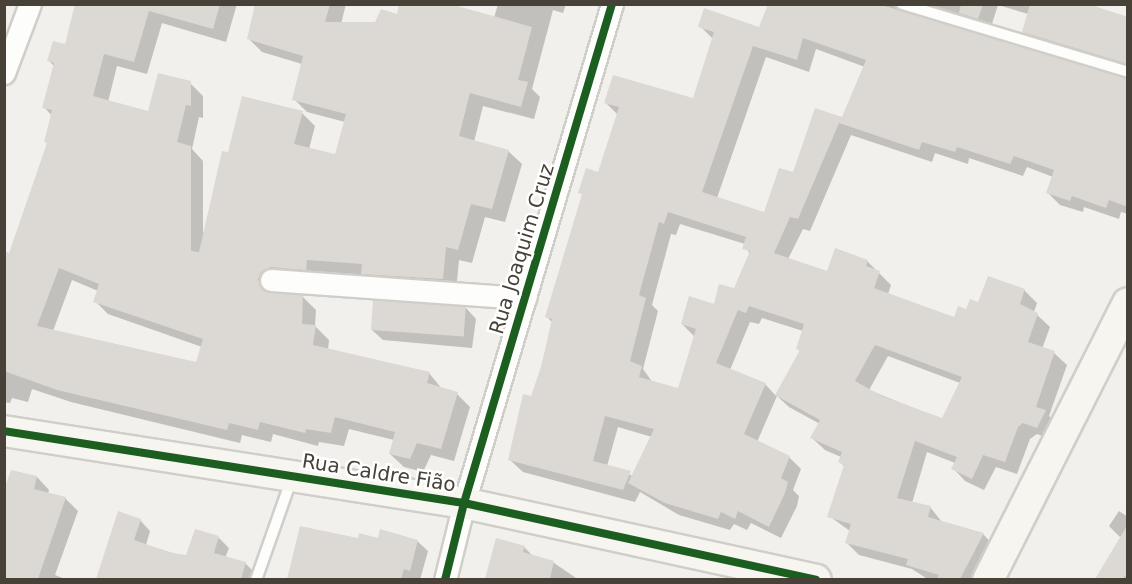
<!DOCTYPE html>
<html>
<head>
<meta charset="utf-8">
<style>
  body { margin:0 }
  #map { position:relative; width:1132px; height:584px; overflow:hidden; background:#f2f0ec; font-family:"DejaVu Sans",sans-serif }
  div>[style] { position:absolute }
  .shadow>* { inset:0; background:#0003 }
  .building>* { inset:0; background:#dcd9d4; transform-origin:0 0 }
  .roads { filter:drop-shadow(2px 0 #d0cec9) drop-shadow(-2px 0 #d0cec9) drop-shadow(0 2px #d0cec9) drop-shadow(0 -2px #d0cec9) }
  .lane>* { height:10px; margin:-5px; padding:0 5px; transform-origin:5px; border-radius:5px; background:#fdfdfc }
  .street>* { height:21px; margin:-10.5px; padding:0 10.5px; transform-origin:10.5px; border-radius:10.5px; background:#fdfdfc }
  .secondary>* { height:30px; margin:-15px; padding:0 15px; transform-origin:15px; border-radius:15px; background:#f7f5ef }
  .cycleway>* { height:8px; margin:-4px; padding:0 4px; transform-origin:4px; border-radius:4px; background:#1b5e20 }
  span { translate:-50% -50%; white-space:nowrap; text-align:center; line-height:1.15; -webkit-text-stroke:5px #fff; paint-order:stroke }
  .street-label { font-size:20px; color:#484137 }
  .frame { position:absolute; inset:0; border:6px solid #484137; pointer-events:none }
</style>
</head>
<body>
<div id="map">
  <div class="shadow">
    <div style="clip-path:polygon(evenodd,77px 4px,237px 4px,226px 42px,162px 23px,147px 74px,117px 66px,108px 102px,149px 112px,190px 83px,203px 96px,203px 118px,199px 117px,192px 149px,203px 161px,203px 234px,229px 154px,302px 113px,315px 126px,309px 149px,336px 156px,345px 122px,307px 112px,294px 99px,302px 64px,262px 52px,249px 39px,256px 4px,346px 4px,341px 24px,376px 24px,398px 15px,494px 18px,498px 4px,566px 4px,563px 13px,553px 10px,532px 89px,540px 97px,534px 119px,483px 106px,474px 142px,508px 151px,522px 164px,505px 222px,485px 217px,472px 263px,459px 260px,456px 292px,376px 286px,366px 276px,320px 272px,319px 282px,274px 286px,271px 293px,303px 297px,316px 310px,315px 326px,329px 340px,328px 350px,429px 373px,442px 389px,457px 394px,470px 407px,454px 461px,431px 455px,423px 472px,404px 467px,390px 454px,394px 440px,349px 429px,344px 446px,319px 442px,318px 446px,273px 434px,271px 442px,242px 435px,240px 443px,71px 402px,32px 389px,28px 402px,12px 398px,10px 403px,4px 402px,4px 253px,10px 255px,48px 144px,52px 116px,44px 107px,55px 67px,49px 61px,66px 45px,77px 4px,72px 280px,98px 291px,95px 301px,108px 314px,202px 347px,197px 364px,53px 331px,72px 280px)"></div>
    <div style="clip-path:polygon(evenodd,770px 4px,1083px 4px,1128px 18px,1128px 72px,1036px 44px,1023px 32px,1028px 14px,998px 5px,990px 30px,910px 10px,908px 15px,1128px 80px,1128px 214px,1121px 212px,1119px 219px,1084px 207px,1083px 212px,1060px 205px,1048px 193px,1053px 177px,1027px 167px,1023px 176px,969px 158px,968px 164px,935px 153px,932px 162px,851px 135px,810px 231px,803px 229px,788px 259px,827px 273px,867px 261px,891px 285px,888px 294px,955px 319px,978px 304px,1024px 290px,1037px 303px,1034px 312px,1050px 327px,1042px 349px,1054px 353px,1067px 365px,1049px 416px,1057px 424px,1049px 439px,1037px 434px,1030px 439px,1017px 474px,996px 467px,984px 490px,965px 481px,953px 468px,955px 463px,927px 452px,912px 503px,930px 507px,942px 522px,983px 534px,995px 547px,978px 580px,929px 580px,912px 569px,859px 555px,847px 543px,850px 531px,829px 516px,845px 467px,839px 461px,841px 457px,825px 450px,812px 438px,820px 424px,789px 407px,777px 396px,757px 442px,789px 457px,801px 469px,793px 490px,799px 496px,797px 506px,781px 538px,751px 523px,747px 530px,734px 524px,730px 530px,679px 515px,640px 492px,635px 502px,523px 472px,510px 460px,543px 367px,553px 323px,547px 317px,583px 195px,580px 192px,599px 174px,618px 115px,606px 103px,694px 100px,713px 39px,700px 26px,760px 29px,770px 4px,816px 49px,865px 67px,843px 119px,816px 110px,794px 174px,765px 214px,717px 198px,766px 57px,809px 72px,816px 49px,770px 4px,680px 224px,745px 244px,750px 255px,735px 290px,682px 324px,695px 337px,679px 390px,653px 383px,643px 369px,658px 311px,652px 305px,671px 234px,676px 235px,680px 224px,770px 4px,762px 318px,803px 331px,797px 348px,801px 352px,776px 396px,765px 384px,730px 370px,750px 322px,759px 324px,762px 318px,770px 4px,888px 356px,960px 383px,943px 420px,869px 390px,888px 356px,770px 4px,618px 427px,652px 437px,633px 476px,607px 466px,618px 427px)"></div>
    <div style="clip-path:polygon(466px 308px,476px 319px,472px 348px,383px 340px,372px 330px)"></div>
    <div style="clip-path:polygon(12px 472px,37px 477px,49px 490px,48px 494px,65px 498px,78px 511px,55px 575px,68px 580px,4px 580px,4px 494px)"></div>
    <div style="clip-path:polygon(1119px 511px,1128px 517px,1128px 580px,1096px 580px,1121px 538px,1109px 526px)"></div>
    <div style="clip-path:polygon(140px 520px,150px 531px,146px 545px,186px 557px,219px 538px,229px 548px,225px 558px,245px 563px,256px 574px,254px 580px,133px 580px,113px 573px)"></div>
    <div style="clip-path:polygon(302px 528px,359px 540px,417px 541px,428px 551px,420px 580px,288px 580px)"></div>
    <div style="clip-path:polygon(497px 540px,524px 547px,534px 557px,554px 563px,579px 580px,487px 580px)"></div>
  </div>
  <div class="building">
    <div style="clip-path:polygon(evenodd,75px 4px,220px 4px,213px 29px,149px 11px,134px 62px,104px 54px,93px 96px,148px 111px,158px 73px,191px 81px,191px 106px,186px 105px,177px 142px,191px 146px,191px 251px,199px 252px,222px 151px,228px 152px,242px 96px,303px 111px,294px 144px,335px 154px,346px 114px,292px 100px,303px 56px,247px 39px,255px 4px,330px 4px,325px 22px,375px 22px,381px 9px,397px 14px,399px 4px,450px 4px,532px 27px,518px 80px,528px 82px,521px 107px,470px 93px,459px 136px,509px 150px,492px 209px,471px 204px,458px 250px,446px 247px,443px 279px,361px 274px,362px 264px,307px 260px,306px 270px,271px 267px,261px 272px,258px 279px,264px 291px,303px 295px,302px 324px,316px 325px,313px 345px,430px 372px,427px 383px,458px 392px,441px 449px,417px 443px,410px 459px,389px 454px,395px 432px,335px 417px,331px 433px,306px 429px,305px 433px,260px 422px,258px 430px,229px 423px,227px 430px,57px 390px,4px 371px,4px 251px,9px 253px,47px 143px,44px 142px,52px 110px,42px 108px,54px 63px,47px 61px,53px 41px,65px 44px,75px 4px,59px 268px,99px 284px,93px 302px,203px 339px,196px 362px,37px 326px,59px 268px)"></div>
    <div style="clip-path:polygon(evenodd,768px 4px,878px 4px,1128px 79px,1128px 207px,1109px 200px,1106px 208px,1072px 196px,1070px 201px,1046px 193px,1054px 170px,1014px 156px,1010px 164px,957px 147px,955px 152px,922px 142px,919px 150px,839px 123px,798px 219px,790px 217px,774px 253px,827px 271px,835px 248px,868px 260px,866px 266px,880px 271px,874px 288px,954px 317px,958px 306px,966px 309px,970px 299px,978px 302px,988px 276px,1025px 289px,1020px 304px,1038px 313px,1028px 342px,1055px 351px,1036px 407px,1046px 410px,1037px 428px,1023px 423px,1018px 427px,1005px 462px,983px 455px,972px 479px,951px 469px,957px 457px,915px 441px,897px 498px,931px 506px,928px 517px,984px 533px,960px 579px,937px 579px,939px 575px,906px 565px,908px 559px,845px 543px,851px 524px,827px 517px,844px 465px,838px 462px,842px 452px,810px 438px,820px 420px,775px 395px,800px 350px,796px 349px,804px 324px,749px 306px,746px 313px,738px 310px,716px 363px,766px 383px,744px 434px,790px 456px,781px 478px,788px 482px,785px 493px,769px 527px,738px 511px,735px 519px,721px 512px,718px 519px,665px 503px,628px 483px,654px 429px,605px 416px,593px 461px,631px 471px,623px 490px,508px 460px,523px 394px,531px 396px,541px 367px,552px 319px,545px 317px,582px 194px,578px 193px,586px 168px,598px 172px,619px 107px,604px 103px,613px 75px,693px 98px,714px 32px,698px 27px,704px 8px,759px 27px,768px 4px,803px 38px,866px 60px,842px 117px,815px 108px,793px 172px,779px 168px,764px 212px,702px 192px,753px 46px,797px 60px,803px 38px,768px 4px,668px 212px,746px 237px,742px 249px,750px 251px,734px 288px,719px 284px,714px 304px,689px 296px,681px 324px,696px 329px,678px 388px,639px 377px,642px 366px,630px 361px,646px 298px,639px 295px,659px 222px,664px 224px,668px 212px,768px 4px,875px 345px,962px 377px,942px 418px,882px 396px,855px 381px,875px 345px)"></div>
    <div style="clip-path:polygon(961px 4px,983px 4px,978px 19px,959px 13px)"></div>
    <div style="clip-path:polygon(1030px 4px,1088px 4px,1128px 17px,1128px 64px,1022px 32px)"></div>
    <div style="left:373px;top:300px;width:93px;height:30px;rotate:4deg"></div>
    <div style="clip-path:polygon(11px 470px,37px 476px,34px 489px,66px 497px,38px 579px,4px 579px,4px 489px)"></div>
    <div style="clip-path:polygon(118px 511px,141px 519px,134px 540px,172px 553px,186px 555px,195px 529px,219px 536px,214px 553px,246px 562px,241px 579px,96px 579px)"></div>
    <div style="clip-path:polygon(1128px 524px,1128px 572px,1123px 579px,1095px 579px)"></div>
    <div style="clip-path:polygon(300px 526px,358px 538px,359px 533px,378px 538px,380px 529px,418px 540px,410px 571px,404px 569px,401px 579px,287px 579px)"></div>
    <div style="clip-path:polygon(496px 538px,525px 546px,523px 552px,554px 561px,550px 579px,485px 579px)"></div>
  </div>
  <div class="roads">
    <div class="lane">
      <div style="left:902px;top:4px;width:236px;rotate:16.7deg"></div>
      <div style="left:256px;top:580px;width:108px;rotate:-70.6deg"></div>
    </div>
    <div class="street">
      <div style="left:4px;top:73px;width:74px;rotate:-69.4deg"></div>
      <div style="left:271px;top:280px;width:255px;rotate:4.1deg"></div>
      <div style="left:445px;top:580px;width:79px;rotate:-76.1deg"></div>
      <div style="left:464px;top:503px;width:520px;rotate:-73.48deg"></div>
    </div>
    <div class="secondary">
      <div style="left:4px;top:431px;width:466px;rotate:8.9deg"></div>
      <div style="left:464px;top:503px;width:360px;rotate:12.3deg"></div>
      <div style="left:988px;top:580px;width:310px;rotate:-63.2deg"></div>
    </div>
  </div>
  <div class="cycleway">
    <div style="left:4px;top:431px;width:466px;rotate:8.9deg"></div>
    <div style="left:464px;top:503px;width:360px;rotate:12.3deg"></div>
    <div style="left:445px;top:580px;width:79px;rotate:-76.1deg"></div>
    <div style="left:464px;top:503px;width:520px;rotate:-73.48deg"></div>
  </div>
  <div class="street-label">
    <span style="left:522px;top:249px;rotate:-73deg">Rua Joaquim Cruz</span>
    <span style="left:379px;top:473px;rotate:9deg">Rua Caldre Fião</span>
  </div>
  <div class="frame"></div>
</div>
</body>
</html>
